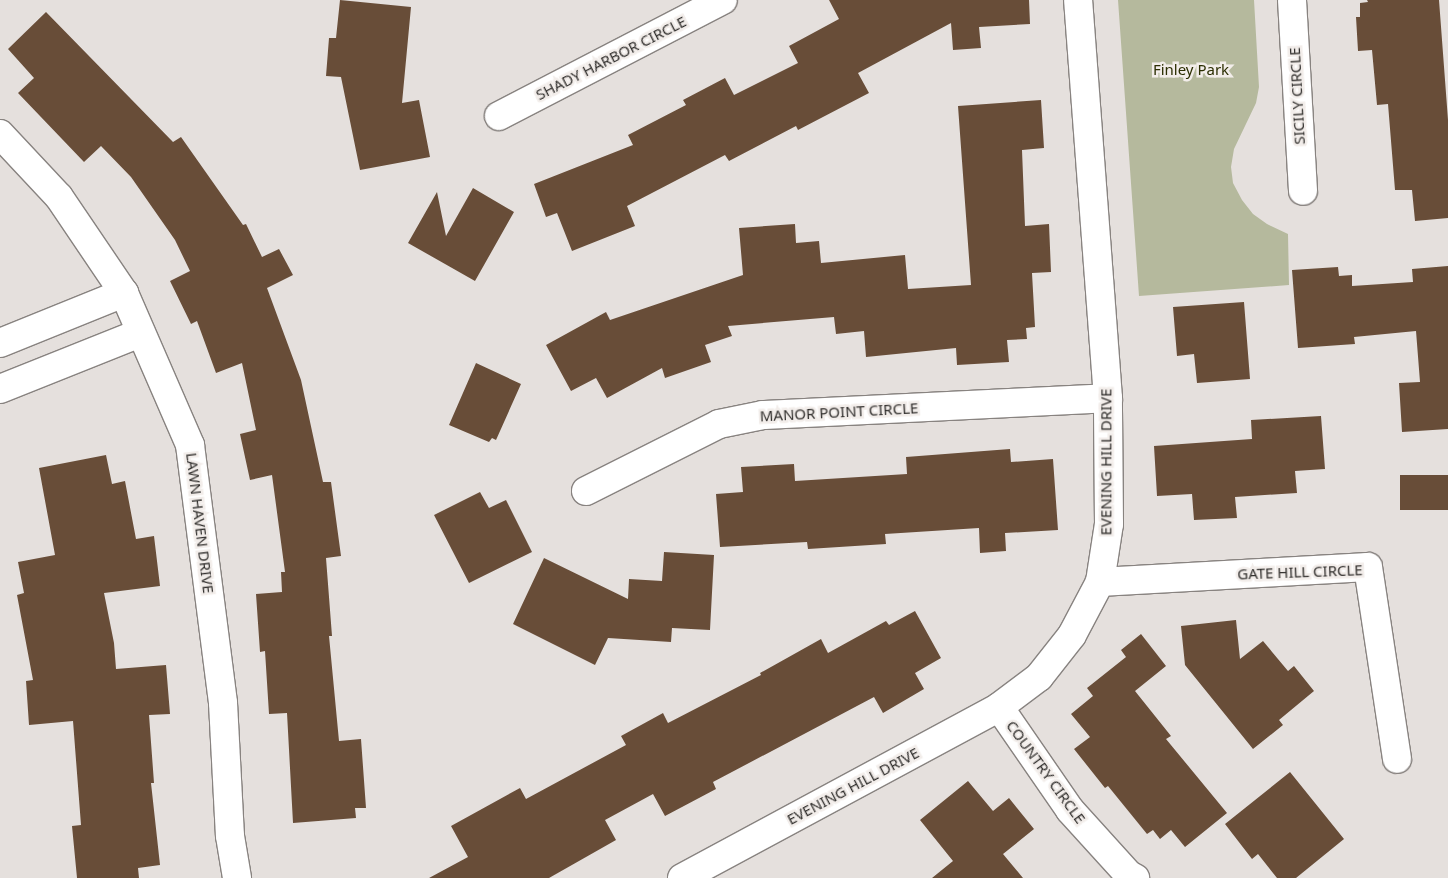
<!DOCTYPE html>
<html>
<head>
<meta charset="utf-8">
<style>
  body { margin:0 }
  #map { position:relative; width:1448px; height:878px; overflow:hidden; background:#e5e0dd; font-family:"Noto Sans",sans-serif }
  div>[style] { position:absolute }
  .green>* { inset:0; background:#b5b99d }
  .building>* { inset:0; background:#684d38; transform-origin:0 0 }
  .roads { filter:drop-shadow(1px 0 #888380) drop-shadow(-1px 0 #888380) drop-shadow(0 1px #888380) drop-shadow(0 -1px #888380) }
  .minor>* { height:28px; margin:-14px; padding:0 14px; transform-origin:14px; border-radius:14px; background:#fff }
  span { translate:-50% -50%; white-space:nowrap; text-align:center; line-height:1.15; -webkit-text-stroke:5px #f2edea; paint-order:stroke }
  .street-label { font-size:15px; color:#312f2d }
  .park-label { font-size:15px; color:#2b2e02 }
</style>
</head>
<body>
<div id="map">
  <div class="green">
    <div style="clip-path:polygon(1118px 0,1254px 0,1259px 87px,1256px 103px,1234px 149px,1231px 167px,1233px 183px,1242px 200px,1253px 214px,1267px 224px,1288px 234px,1289px 285px,1139px 296px)"></div>
  </div>
  <div class="building">
    <div style="clip-path:polygon(340px 0,411px 7px,402px 103px,419px 100px,430px 157px,360px 170px,341px 77px,326px 76px,329px 38px,336px 38px)"></div>
    <div style="clip-path:polygon(829px 0,1029px 0,1030px 24px,979px 27px,981px 48px,953px 50px,951px 23px,858px 73px,869px 93px,798px 130px,796px 126px,729px 161px,725px 155px,627px 206px,635px 226px,572px 251px,557px 213px,546px 217px,534px 184px,633px 145px,628px 135px,686px 105px,683px 100px,725px 78px,734px 95px,798px 63px,789px 46px,839px 19px)"></div>
    <div style="clip-path:polygon(1367px 0,1439px 0,1448px 120px,1448px 218px,1415px 221px,1412px 190px,1395px 190px,1388px 104px,1377px 105px,1372px 50px,1358px 51px,1356px 17px,1360px 17px,1360px 3px,1368px 2px)"></div>
    <div style="clip-path:polygon(46px 12px,173px 142px,181px 137px,243px 225px,246px 224px,262px 257px,279px 249px,293px 275px,267px 288px,301px 380px,323px 482px,331px 482px,341px 556px,326px 558px,332px 636px,329px 636px,339px 741px,361px 739px,366px 808px,355px 808px,356px 818px,293px 823px,287px 713px,269px 714px,265px 651px,260px 652px,256px 594px,282px 592px,281px 572px,285px 572px,272px 475px,250px 480px,240px 434px,256px 430px,242px 363px,216px 373px,197px 321px,191px 324px,170px 281px,190px 271px,175px 240px,131px 177px,101px 146px,84px 162px,18px 93px,34px 78px,8px 49px)"></div>
    <div style="clip-path:polygon(1041px 100px,1044px 148px,1022px 150px,1025px 226px,1049px 224px,1051px 272px,1032px 273px,1035px 327px,1026px 328px,1027px 339px,1007px 340px,1009px 362px,957px 365px,956px 348px,866px 357px,864px 331px,836px 334px,834px 317px,728px 326px,732px 336px,705px 345px,711px 362px,665px 378px,662px 368px,607px 398px,596px 378px,571px 391px,546px 345px,606px 312px,610px 320px,743px 275px,739px 228px,795px 224px,796px 243px,819px 241px,821px 263px,905px 255px,908px 289px,971px 285px,958px 106px)"></div>
    <div style="clip-path:polygon(473px 188px,514px 212px,475px 281px,408px 243px,437px 192px,446px 236px)"></div>
    <div style="clip-path:polygon(1448px 266px,1448px 429px,1402px 432px,1399px 383px,1420px 382px,1416px 331px,1354px 337px,1355px 344px,1298px 348px,1292px 270px,1338px 267px,1339px 276px,1352px 275px,1352px 286px,1413px 282px,1412px 269px)"></div>
    <div style="clip-path:polygon(1244px 302px,1250px 379px,1197px 383px,1194px 354px,1177px 356px,1173px 307px)"></div>
    <div style="clip-path:polygon(476px 363px,521px 384px,496px 440px,492px 438px,489px 442px,449px 425px)"></div>
    <div style="clip-path:polygon(1321px 416px,1325px 469px,1295px 471px,1297px 493px,1235px 497px,1237px 518px,1194px 520px,1192px 494px,1157px 496px,1154px 446px,1252px 439px,1251px 420px)"></div>
    <div style="clip-path:polygon(1010px 449px,1011px 462px,1053px 459px,1058px 530px,1005px 533px,1006px 551px,980px 553px,979px 528px,885px 534px,886px 544px,808px 549px,807px 542px,720px 547px,716px 494px,743px 492px,741px 467px,794px 464px,795px 481px,907px 474px,906px 457px)"></div>
    <div style="clip-path:polygon(106px 455px,112px 484px,125px 481px,136px 539px,154px 536px,160px 586px,104px 593px,114px 643px,116px 669px,166px 665px,170px 714px,149px 715px,154px 783px,151px 783px,160px 865px,138px 868px,139px 878px,77px 878px,72px 826px,81px 825px,73px 721px,29px 725px,26px 681px,33px 680px,17px 595px,24px 593px,18px 562px,55px 555px,39px 468px)"></div>
    <div style="left:1448px;top:475px;width:35px;height:48px;rotate:90deg"></div>
    <div style="clip-path:polygon(480px 492px,489px 508px,506px 500px,532px 552px,469px 583px,434px 515px)"></div>
    <div style="clip-path:polygon(664px 552px,714px 555px,710px 630px,672px 628px,671px 642px,608px 638px,595px 665px,513px 624px,544px 558px,628px 599px,629px 579px,662px 581px)"></div>
    <div style="clip-path:polygon(915px 611px,941px 658px,915px 673px,924px 689px,883px 713px,874px 697px,713px 782px,716px 789px,665px 816px,653px 794px,605px 820px,616px 840px,549px 878px,429px 878px,468px 857px,451px 826px,520px 788px,526px 799px,626px 745px,621px 736px,663px 713px,668px 723px,761px 675px,760px 673px,821px 639px,828px 653px,886px 621px,889px 625px)"></div>
    <div style="clip-path:polygon(1236px 620px,1240px 659px,1263px 641px,1288px 671px,1294px 666px,1314px 691px,1279px 720px,1283px 725px,1253px 749px,1185px 665px,1181px 626px)"></div>
    <div style="clip-path:polygon(1141px 634px,1166px 666px,1135px 691px,1171px 736px,1166px 739px,1227px 813px,1185px 847px,1171px 830px,1160px 839px,1153px 830px,1147px 834px,1108px 786px,1105px 788px,1074px 749px,1090px 737px,1071px 714px,1093px 696px,1087px 688px,1126px 657px,1121px 650px)"></div>
    <div style="clip-path:polygon(1290px 772px,1344px 839px,1296px 878px,1277px 878px,1258px 854px,1252px 859px,1225px 824px)"></div>
    <div style="clip-path:polygon(968px 781px,993px 811px,1009px 798px,1034px 829px,1003px 854px,1023px 878px,932px 878px,953px 861px,920px 820px)"></div>
  </div>
  <div class="roads">
    <div class="minor">
      <div style="left:1292px;top:0;width:191px;rotate:86.7deg"></div>
      <div style="left:499px;top:116px;width:252px;rotate:-27.4deg"></div>
      <div style="left:0;top:134px;width:86px;rotate:46.9deg"></div>
      <div style="left:59px;top:197px;width:116px;rotate:55.9deg"></div>
      <div style="left:124px;top:293px;width:166px;rotate:66.5deg"></div>
      <div style="left:190px;top:445px;width:260px;rotate:82.7deg"></div>
      <div style="left:223px;top:703px;width:133px;rotate:87deg"></div>
      <div style="left:230px;top:836px;width:43px;rotate:80.5deg"></div>
      <div style="left:0;top:343px;width:134px;rotate:-22deg"></div>
      <div style="left:0;top:389px;width:151px;rotate:-21.8deg"></div>
      <div style="left:586px;top:491px;width:149px;rotate:-26.7deg"></div>
      <div style="left:719px;top:424px;width:45px;rotate:-11.6deg"></div>
      <div style="left:763px;top:415px;width:345px;rotate:-2.8deg"></div>
      <div style="left:1100px;top:582px;width:268px;rotate:-3.2deg"></div>
      <div style="left:1368px;top:567px;width:194px;rotate:81.4deg"></div>
      <div style="left:999px;top:707px;width:125px;rotate:55.4deg"></div>
      <div style="left:1070px;top:810px;width:88px;rotate:47.8deg"></div>
      <div style="left:1129px;top:875px;width:7px;rotate:27deg"></div>
      <div style="left:682px;top:878px;width:360px;rotate:-28.3deg"></div>
      <div style="left:999px;top:707px;width:50px;rotate:-36.9deg"></div>
      <div style="left:1039px;top:677px;width:53px;rotate:-51.8deg"></div>
      <div style="left:1072px;top:635px;width:60px;rotate:-62.2deg"></div>
      <div style="left:1100px;top:582px;width:59px;rotate:-81.2deg"></div>
      <div style="left:1109px;top:524px;width:126px;rotate:-90.5deg"></div>
      <div style="left:1108px;top:398px;width:399px;rotate:-94.3deg"></div>
    </div>
  </div>
  <div class="street-label">
    <span style="left:611px;top:58px;rotate:-27deg">SHADY HARBOR CIRCLE</span>
    <span style="left:1297px;top:96px;rotate:-93deg">SICILY CIRCLE</span>
    <span style="left:839px;top:412px;rotate:-3deg">MANOR POINT CIRCLE</span>
    <span style="left:1106px;top:462px;rotate:-90deg">EVENING HILL DRIVE</span>
    <span style="left:200px;top:523px;rotate:83deg">LAWN HAVEN DRIVE</span>
    <span style="left:1300px;top:572px;rotate:-2deg">GATE HILL CIRCLE</span>
    <span style="left:1046px;top:772px;rotate:54deg">COUNTRY CIRCLE</span>
    <span style="left:853px;top:786px;rotate:-28deg">EVENING HILL DRIVE</span>
  </div>
  <div class="park-label">
    <span style="left:1191px;top:70px">Finley Park</span>
  </div>
</div>
</body>
</html>
